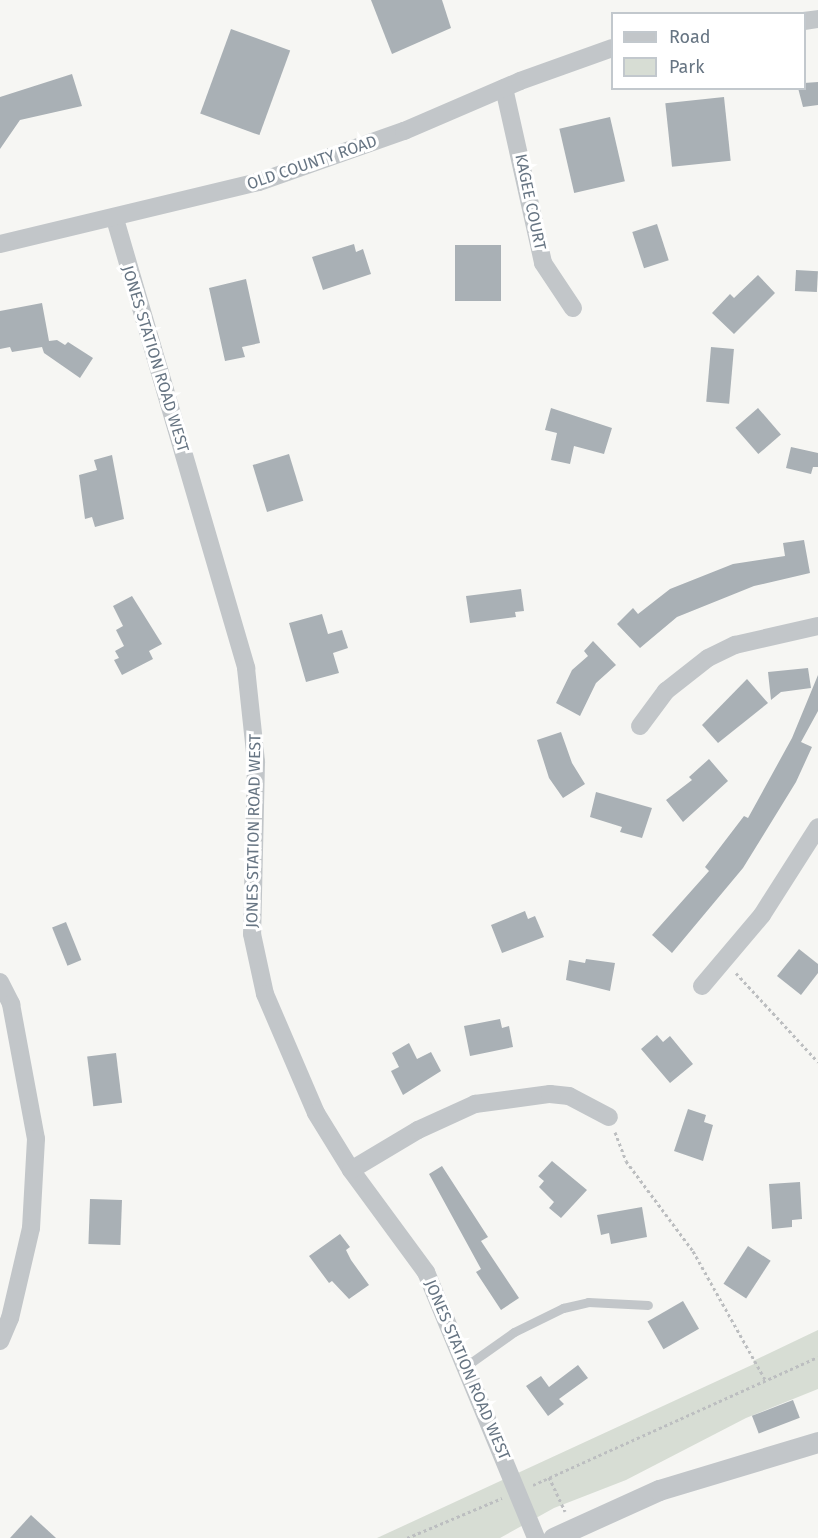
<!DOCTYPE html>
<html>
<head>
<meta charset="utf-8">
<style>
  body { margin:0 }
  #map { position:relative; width:818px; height:1538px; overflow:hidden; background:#f6f6f3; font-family:"Fira Sans",sans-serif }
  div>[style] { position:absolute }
  .green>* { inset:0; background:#d7ddd4 }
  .building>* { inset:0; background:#a9b0b5; transform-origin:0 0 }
  .path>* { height:3px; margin-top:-1.5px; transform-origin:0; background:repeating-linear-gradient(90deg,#bcbec0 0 3px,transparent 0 6px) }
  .service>* { height:9px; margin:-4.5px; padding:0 4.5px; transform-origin:4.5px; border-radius:4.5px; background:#c2c6c9 }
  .minor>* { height:18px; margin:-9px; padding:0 9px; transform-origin:9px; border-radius:9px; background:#c2c6c9 }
  .tertiary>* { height:21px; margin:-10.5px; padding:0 10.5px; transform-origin:10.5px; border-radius:10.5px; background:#c2c6c9 }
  span { translate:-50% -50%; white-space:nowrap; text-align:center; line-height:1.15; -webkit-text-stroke:6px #fff; paint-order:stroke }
  .street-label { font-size:16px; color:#677583 }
  .legend { position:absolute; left:611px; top:12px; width:195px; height:78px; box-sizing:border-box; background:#fff; border:2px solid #c2c8cd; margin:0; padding:8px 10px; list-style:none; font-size:18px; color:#677583 }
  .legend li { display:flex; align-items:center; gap:12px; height:30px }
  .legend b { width:30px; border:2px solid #c2c8cd }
</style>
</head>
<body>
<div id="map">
  <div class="green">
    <div style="clip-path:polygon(818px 1330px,818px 1389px,746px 1418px,626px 1480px,554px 1508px,500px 1538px,377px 1538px,754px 1364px,753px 1361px)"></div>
  </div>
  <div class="building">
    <div style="clip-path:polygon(371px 0,442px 0,451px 28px,392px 54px)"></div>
    <div style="left:231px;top:29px;width:63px;height:90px;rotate:20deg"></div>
    <div style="clip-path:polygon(72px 74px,82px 106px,20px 120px,0 149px,0 97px)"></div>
    <div style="clip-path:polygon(818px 82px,818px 105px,803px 107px,798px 88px,804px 88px,804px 83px)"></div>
    <div style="left:724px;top:97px;width:64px;height:59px;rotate:84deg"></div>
    <div style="left:610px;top:117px;width:66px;height:52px;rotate:77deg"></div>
    <div style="left:657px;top:224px;width:38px;height:26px;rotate:72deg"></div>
    <div style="clip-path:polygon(354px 244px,356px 252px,363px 249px,371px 274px,323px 290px,312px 257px)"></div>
    <div style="left:501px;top:245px;width:56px;height:46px;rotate:90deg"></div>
    <div style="left:796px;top:270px;width:22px;height:21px;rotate:3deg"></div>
    <div style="clip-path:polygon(758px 275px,775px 293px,734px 334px,712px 313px,730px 294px,734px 298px)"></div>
    <div style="clip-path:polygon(246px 279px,260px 343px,242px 347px,245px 357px,225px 361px,209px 288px)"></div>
    <div style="clip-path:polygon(42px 303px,49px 341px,57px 340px,65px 345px,68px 342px,93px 358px,80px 378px,44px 353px,42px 347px,12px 352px,10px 347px,0 349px,0 311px)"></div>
    <div style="left:711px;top:347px;width:23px;height:55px;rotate:5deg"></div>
    <div style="clip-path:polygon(551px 408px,612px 428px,604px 454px,574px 446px,570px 464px,551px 460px,557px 433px,545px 430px)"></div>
    <div style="left:758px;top:408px;width:35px;height:30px;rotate:49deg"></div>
    <div style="clip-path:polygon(791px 447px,818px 453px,818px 467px,813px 467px,811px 474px,786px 468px)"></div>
    <div style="left:289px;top:454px;width:49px;height:38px;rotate:73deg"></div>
    <div style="clip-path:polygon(112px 455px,124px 519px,95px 527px,92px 517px,85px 519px,79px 475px,97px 470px,94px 460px)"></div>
    <div style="clip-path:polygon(804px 540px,810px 573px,754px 586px,677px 617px,640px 648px,617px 624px,633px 608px,638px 614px,670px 589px,733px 564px,785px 556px,783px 543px)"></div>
    <div style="clip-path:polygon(521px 589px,524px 611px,515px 612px,516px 617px,470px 623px,466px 596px)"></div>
    <div style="clip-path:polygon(132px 596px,162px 644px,149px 651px,153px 659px,122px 675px,114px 660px,119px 658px,115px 651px,124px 646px,116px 630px,123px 626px,113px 606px)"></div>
    <div style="clip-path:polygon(322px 614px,328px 634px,342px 630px,348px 648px,333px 653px,339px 673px,306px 682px,289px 623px)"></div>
    <div style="clip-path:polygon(593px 641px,616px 665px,596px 683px,580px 716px,556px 703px,572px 670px,588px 656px,584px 651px)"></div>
    <div style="clip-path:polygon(808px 668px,811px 688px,781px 692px,771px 700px,768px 672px)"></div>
    <div style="clip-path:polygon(818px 675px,818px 711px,801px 742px,812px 747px,796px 782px,743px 868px,672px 953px,652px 935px,709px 871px,705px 867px,744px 816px,748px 818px,792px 738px)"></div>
    <div style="clip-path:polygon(747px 679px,768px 703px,718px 743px,702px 725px)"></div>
    <div style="clip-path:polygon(561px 732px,572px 763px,585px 784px,563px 798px,549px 778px,537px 740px)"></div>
    <div style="clip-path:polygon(709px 759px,728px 781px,683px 822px,666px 800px,692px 780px,689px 777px)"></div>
    <div style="clip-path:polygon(596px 792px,652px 808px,642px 838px,620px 832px,622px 827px,590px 817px)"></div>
    <div style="clip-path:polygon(525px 911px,528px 919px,535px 916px,544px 937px,502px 953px,491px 925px)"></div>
    <div style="left:66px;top:922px;width:41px;height:15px;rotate:68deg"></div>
    <div style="clip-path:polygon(799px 949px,818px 964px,818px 973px,801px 995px,777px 976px)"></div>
    <div style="clip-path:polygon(586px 959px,615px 963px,610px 991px,566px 980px,569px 960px,585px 963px)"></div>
    <div style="clip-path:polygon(500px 1019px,502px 1028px,509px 1026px,513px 1047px,470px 1056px,464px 1026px)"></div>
    <div style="clip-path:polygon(657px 1035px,663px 1042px,670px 1036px,693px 1064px,670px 1083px,641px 1049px)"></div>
    <div style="clip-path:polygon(409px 1043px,417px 1059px,431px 1052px,441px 1071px,403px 1095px,391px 1071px,399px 1067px,392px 1053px)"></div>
    <div style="left:116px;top:1053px;width:50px;height:29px;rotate:83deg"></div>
    <div style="clip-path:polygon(688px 1109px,706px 1115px,704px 1122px,713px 1125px,703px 1161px,674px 1151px)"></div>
    <div style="clip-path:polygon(552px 1161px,587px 1190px,561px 1218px,549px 1208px,554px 1202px,539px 1187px,544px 1181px,538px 1176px)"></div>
    <div style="clip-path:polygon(442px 1166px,488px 1237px,481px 1241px,519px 1298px,501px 1310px,476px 1272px,481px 1269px,429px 1174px)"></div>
    <div style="clip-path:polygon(800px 1182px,802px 1219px,792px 1220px,792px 1227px,772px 1229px,769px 1184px)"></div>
    <div style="left:90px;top:1199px;width:32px;height:45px;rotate:2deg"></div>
    <div style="clip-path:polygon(642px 1207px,647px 1237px,611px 1244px,609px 1233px,601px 1235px,597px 1215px)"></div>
    <div style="clip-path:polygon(340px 1234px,350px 1247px,346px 1250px,351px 1260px,369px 1285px,349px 1299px,332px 1281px,329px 1283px,309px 1256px)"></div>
    <div style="left:748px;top:1246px;width:27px;height:45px;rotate:33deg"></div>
    <div style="left:683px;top:1301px;width:32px;height:41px;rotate:60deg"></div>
    <div style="clip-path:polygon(578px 1365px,588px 1378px,559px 1399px,564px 1404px,548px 1416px,526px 1386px,541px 1376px,549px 1387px)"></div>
    <div style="left:793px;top:1400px;width:19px;height:44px;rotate:69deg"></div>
    <div style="clip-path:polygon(31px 1515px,56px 1538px,10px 1538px)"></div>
  </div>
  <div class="path">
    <div style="left:736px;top:973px;width:121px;rotate:47.3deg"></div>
    <div style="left:615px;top:1132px;width:31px;rotate:69deg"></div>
    <div style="left:626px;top:1161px;width:112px;rotate:53.3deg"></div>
    <div style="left:693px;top:1251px;width:149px;rotate:60.7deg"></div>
    <div style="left:549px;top:1477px;width:38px;rotate:65deg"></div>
    <div style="left:533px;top:1485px;width:312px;rotate:-24.2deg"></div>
    <div style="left:407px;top:1538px;width:103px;rotate:-22.8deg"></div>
  </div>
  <div class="service">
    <div style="left:466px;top:1366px;width:59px;rotate:-35.3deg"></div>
    <div style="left:514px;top:1332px;width:55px;rotate:-26.1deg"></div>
    <div style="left:563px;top:1308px;width:26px;rotate:-13deg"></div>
    <div style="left:588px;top:1302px;width:60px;rotate:2.9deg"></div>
  </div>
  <div class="minor">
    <div style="left:804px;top:21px;width:14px;rotate:-8deg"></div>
    <div style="left:504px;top:88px;width:179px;rotate:77.4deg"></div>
    <div style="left:543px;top:263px;width:54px;rotate:56.3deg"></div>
    <div style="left:115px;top:219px;width:468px;rotate:73.7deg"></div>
    <div style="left:246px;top:668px;width:95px;rotate:83.9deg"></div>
    <div style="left:256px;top:762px;width:172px;rotate:91.3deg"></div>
    <div style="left:252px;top:934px;width:61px;rotate:77.8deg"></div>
    <div style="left:265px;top:994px;width:129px;rotate:66.8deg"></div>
    <div style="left:316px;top:1113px;width:67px;rotate:58.4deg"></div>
    <div style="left:351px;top:1170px;width:127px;rotate:53.7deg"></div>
    <div style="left:426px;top:1272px;width:288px;rotate:67.5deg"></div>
    <div style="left:0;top:244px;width:266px;rotate:-13.5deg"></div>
    <div style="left:259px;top:182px;width:154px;rotate:-19.4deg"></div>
    <div style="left:404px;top:131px;width:126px;rotate:-23.3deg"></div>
    <div style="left:520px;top:81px;width:98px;rotate:-19.7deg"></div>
    <div style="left:640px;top:726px;width:44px;rotate:-53.4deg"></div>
    <div style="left:666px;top:691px;width:53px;rotate:-38.2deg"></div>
    <div style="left:708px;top:658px;width:30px;rotate:-26deg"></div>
    <div style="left:735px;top:645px;width:85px;rotate:-12.9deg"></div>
    <div style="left:0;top:982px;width:25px;rotate:63deg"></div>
    <div style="left:11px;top:1004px;width:137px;rotate:79.5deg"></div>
    <div style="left:36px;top:1139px;width:89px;rotate:93.2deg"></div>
    <div style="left:31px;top:1228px;width:92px;rotate:103.1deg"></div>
    <div style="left:10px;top:1318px;width:25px;rotate:113deg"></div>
    <div style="left:702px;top:986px;width:93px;rotate:-49.8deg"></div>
    <div style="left:762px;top:915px;width:104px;rotate:-57.5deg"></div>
    <div style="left:351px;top:1170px;width:78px;rotate:-30.8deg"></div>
    <div style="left:418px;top:1130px;width:63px;rotate:-24.5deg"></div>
    <div style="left:475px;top:1104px;width:76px;rotate:-7.6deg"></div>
    <div style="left:550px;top:1094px;width:19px;rotate:6deg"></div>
    <div style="left:569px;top:1096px;width:45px;rotate:27.7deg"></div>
  </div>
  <div class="tertiary">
    <div style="left:553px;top:1538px;width:116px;rotate:-24.4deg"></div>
    <div style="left:659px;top:1490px;width:166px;rotate:-16.8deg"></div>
  </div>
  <div class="street-label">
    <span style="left:312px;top:163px;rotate:-19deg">OLD COUNTY ROAD</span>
    <span style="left:530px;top:202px;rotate:78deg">KAGEE COURT</span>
    <span style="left:155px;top:359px;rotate:73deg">JONES STATION ROAD WEST</span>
    <span style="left:254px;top:831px;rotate:-89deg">JONES STATION ROAD WEST</span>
    <span style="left:467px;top:1370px;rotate:67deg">JONES STATION ROAD WEST</span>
  </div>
  <ul class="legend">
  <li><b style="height:8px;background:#c2c6c9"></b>Road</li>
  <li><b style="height:16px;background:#d7ddd4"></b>Park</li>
  </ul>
</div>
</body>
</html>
